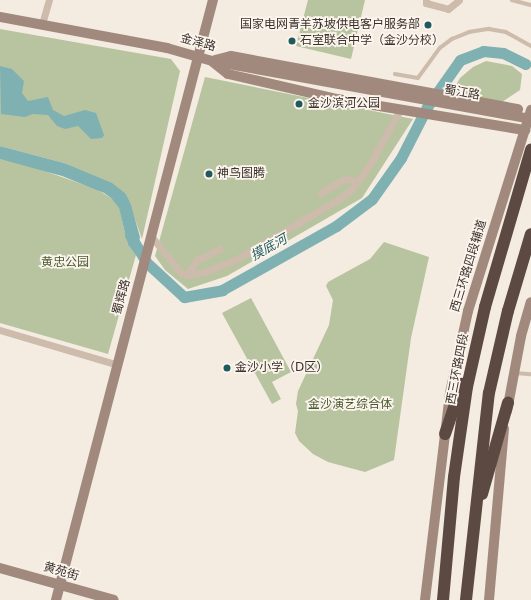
<!DOCTYPE html>
<html>
<head>
<meta charset="utf-8">
<style>
  body { margin:0 }
  #map { position:relative; width:531px; height:600px; overflow:hidden; background:#f4ebe1; font-family:"DejaVu Sans","Noto Sans SC",sans-serif }
  div>[style] { position:absolute }
  .green>* { inset:0; background:#b8c4a0 }
  .water>* { inset:0; background:#7fb0b2 }
  .river>* { height:11px; margin:-5.5px; padding:0 5.5px; transform-origin:5.5px; border-radius:5.5px; background:#7fb0b2 }
  .lane>* { height:3.5px; margin:-1.75px; padding:0 1.75px; transform-origin:1.75px; border-radius:1.75px; background:#cdbbac }
  .street>* { height:7px; margin:-3.5px; padding:0 3.5px; transform-origin:3.5px; border-radius:3.5px; background:#cdbbac }
  .secondary>* { height:10px; margin:-5px; padding:0 5px; transform-origin:5px; border-radius:5px; background:#a18a7d }
  .highway>* { height:12px; margin:-6px; padding:0 6px; transform-origin:6px; border-radius:6px; background:#5c4a42 }
  .dots>* { width:11px; height:11px; translate:-50% -50%; box-sizing:border-box; border:2px solid #fbf5ee; border-radius:50% }
  span { translate:-50% -50%; white-space:nowrap; text-align:center; line-height:1.15; -webkit-text-stroke:3.5px #fbf5ee; paint-order:stroke }
  .poi-label { font-size:12px; color:#3b302b }
  .right { translate:-100% -50%; text-align:right }
  .left { translate:0 -50%; text-align:left }
  .street-label { font-size:12px; color:#3b302b }
  .park-label { font-size:12px; color:#4a5a2e }
  .water-label { font-size:13px; color:#1f5a5e; font-style:italic }
</style>
</head>
<body>
<div id="map">
  <div class="green">
    <div style="clip-path:polygon(308px 0,365px 0,351px 59px,296px 46px)"></div>
    <div style="clip-path:polygon(0 29px,171px 59px,180px 71px,142px 239px,126px 194px,64px 163px,0 146px)"></div>
    <div style="clip-path:polygon(486px 61px,512px 66px,522px 74px,520px 90px,499px 104px,452px 92px,460px 78px,473px 67px)"></div>
    <div style="clip-path:polygon(205px 77px,413px 119px,362px 198px,227px 276px,188px 289px,165px 270px,155px 256px)"></div>
    <div style="clip-path:polygon(0 159px,19px 162px,96px 189px,111px 198px,119px 207px,128px 245px,136px 255px,108px 354px,0 323px)"></div>
    <div style="clip-path:polygon(384px 242px,429px 257px,411px 338px,394px 460px,365px 472px,328px 462px,313px 454px,299px 441px,295px 433px,298px 411px,296px 404px,298px 391px,329px 325px,333px 300px,326px 286px,328px 282px,370px 259px)"></div>
    <div style="clip-path:polygon(251px 298px,291px 372px,272px 382px,281px 399px,272px 404px,222px 313px)"></div>
  </div>
  <div class="water">
    <div style="clip-path:polygon(0 66px,12px 69px,24px 81px,22px 93px,28px 101px,48px 97px,53px 110px,64px 116px,85px 110px,96px 113px,104px 135px,102px 138px,91px 139px,78px 126px,65px 129px,57px 126px,48px 115px,33px 114px,25px 117px,1px 114px)"></div>
    <div style="clip-path:polygon(0 146px,64px 163px,112px 183px,126px 194px,131px 205px,140px 237px,136px 255px,128px 245px,119px 208px,111px 198px,104px 193px,62px 176px,0 159px)"></div>
  </div>
  <div class="river">
    <div style="left:130px;top:235px;width:31px;rotate:59deg"></div>
    <div style="left:146px;top:262px;width:52px;rotate:42.6deg"></div>
    <div style="left:184px;top:297px;width:39px;rotate:-10deg"></div>
    <div style="left:222px;top:290px;width:131px;rotate:-29.3deg"></div>
    <div style="left:336px;top:226px;width:45px;rotate:-36.9deg"></div>
    <div style="left:372px;top:199px;width:50px;rotate:-54.7deg"></div>
    <div style="left:401px;top:158px;width:57px;rotate:-63deg"></div>
    <div style="left:427px;top:107px;width:57px;rotate:-54.9deg"></div>
    <div style="left:460px;top:60px;width:25px;rotate:-21deg"></div>
    <div style="left:483px;top:51px;width:20px;rotate:6deg"></div>
    <div style="left:503px;top:53px;width:25px;rotate:26deg"></div>
  </div>
  <div class="lane">
    <div style="left:512px;top:0;width:20px;rotate:15deg"></div>
    <div style="left:395px;top:74px;width:23px;rotate:10deg"></div>
    <div style="left:418px;top:78px;width:37px;rotate:-54deg"></div>
    <div style="left:440px;top:48px;width:15px;rotate:-37deg"></div>
    <div style="left:452px;top:39px;width:18px;rotate:-22deg"></div>
    <div style="left:469px;top:32px;width:20px;rotate:-9deg"></div>
    <div style="left:489px;top:29px;width:17px;rotate:10deg"></div>
    <div style="left:506px;top:32px;width:29px;rotate:29deg"></div>
    <div style="left:515px;top:373px;width:16px;rotate:4deg"></div>
  </div>
  <div class="street">
    <div style="left:426px;top:0;width:3px;rotate:90deg"></div>
    <div style="left:426px;top:3px;width:23px;rotate:15deg"></div>
    <div style="left:448px;top:9px;width:14px;rotate:-39deg"></div>
    <div style="left:42px;top:24px;width:25px;rotate:-74deg"></div>
    <div style="left:321px;top:193px;width:25px;rotate:-32deg"></div>
    <div style="left:342px;top:180px;width:6px;rotate:-9deg"></div>
    <div style="left:348px;top:179px;width:10px;rotate:17deg"></div>
    <div style="left:151px;top:236px;width:48px;rotate:51deg"></div>
    <div style="left:181px;top:273px;width:6px;rotate:18deg"></div>
    <div style="left:187px;top:275px;width:17px;rotate:-10deg"></div>
    <div style="left:204px;top:272px;width:33px;rotate:-21deg"></div>
    <div style="left:235px;top:260px;width:121px;rotate:-30.4deg"></div>
    <div style="left:339px;top:199px;width:16px;rotate:-38deg"></div>
    <div style="left:352px;top:189px;width:31px;rotate:-54deg"></div>
    <div style="left:370px;top:164px;width:62px;rotate:-60.9deg"></div>
    <div style="left:187px;top:275px;width:18px;rotate:-56deg"></div>
    <div style="left:197px;top:260px;width:25px;rotate:-26deg"></div>
    <div style="left:0;top:330px;width:123px;rotate:16.5deg"></div>
  </div>
  <div class="secondary">
    <div style="left:0;top:17px;width:170px;rotate:10.5deg"></div>
    <div style="left:167px;top:48px;width:47px;rotate:16.1deg"></div>
    <div style="left:212px;top:61px;width:324px;rotate:10.3deg"></div>
    <div style="left:215px;top:60px;width:16px;rotate:-14deg"></div>
    <div style="left:231px;top:56px;width:292px;rotate:10.5deg"></div>
    <div style="left:213px;top:62px;width:19px;rotate:39deg"></div>
    <div style="left:228px;top:74px;width:112px;rotate:12.9deg"></div>
    <div style="left:337px;top:99px;width:191px;rotate:9.4deg"></div>
    <div style="left:507px;top:411px;width:76px;rotate:-79.4deg"></div>
    <div style="left:521px;top:336px;width:35px;rotate:-74deg"></div>
    <div style="left:0;top:568px;width:118px;rotate:15.7deg"></div>
    <div style="left:56px;top:600px;width:620px;rotate:-75.34deg"></div>
    <div style="left:425px;top:600px;width:209px;rotate:-83.1deg"></div>
    <div style="left:450px;top:393px;width:84px;rotate:-77.6deg"></div>
    <div style="left:468px;top:311px;width:211px;rotate:-72.6deg"></div>
    <div style="left:489px;top:600px;width:172px;rotate:-85deg"></div>
  </div>
  <div class="highway">
    <div style="left:445px;top:434px;width:53px;rotate:-71.2deg"></div>
    <div style="left:482px;top:494px;width:95px;rotate:-74.1deg"></div>
    <div style="left:443px;top:600px;width:123px;rotate:-84.9deg"></div>
    <div style="left:454px;top:477px;width:91px;rotate:-81.8deg"></div>
    <div style="left:467px;top:387px;width:82px;rotate:-77.3deg"></div>
    <div style="left:485px;top:307px;width:164px;rotate:-73.7deg"></div>
    <div style="left:466px;top:600px;width:208px;rotate:-83.7deg"></div>
    <div style="left:489px;top:393px;width:84px;rotate:-77deg"></div>
    <div style="left:508px;top:311px;width:80px;rotate:-73.4deg"></div>
  </div>
  <div class="dots">
    <div style="left:428px;top:25px;background:#1f5a5e"></div>
    <div style="left:292px;top:41px;background:#1f5a5e"></div>
    <div style="left:299px;top:104px;background:#1f5a5e"></div>
    <div style="left:209px;top:174px;background:#1f5a5e"></div>
    <div style="left:227px;top:368px;background:#1f5a5e"></div>
  </div>
  <div class="poi-label">
    <span class="right" style="left:420px;top:25px">国家电网青羊苏坡供电客户服务部</span>
    <span class="left" style="left:300px;top:41px">石室联合中学（金沙分校）</span>
    <span class="left" style="left:308px;top:104px">金沙滨河公园</span>
    <span class="left" style="left:217px;top:174px">神鸟图腾</span>
    <span class="left" style="left:235px;top:368px">金沙小学（D区）</span>
  </div>
  <div class="street-label">
    <span style="left:198px;top:43px;rotate:15deg">金泽路</span>
    <span style="left:462px;top:93px;rotate:10deg">蜀江路</span>
    <span style="left:469px;top:266px;rotate:-73deg">西三环路四段辅道</span>
    <span style="left:122px;top:297px;rotate:-75deg">蜀辉路</span>
    <span style="left:458px;top:369px;rotate:-79deg">西三环路四段</span>
    <span style="left:61px;top:572px;rotate:16deg">黄苑街</span>
  </div>
  <div class="park-label">
    <span style="left:65px;top:263px">黄忠公园</span>
    <span style="left:350px;top:405px">金沙演艺综合体</span>
  </div>
  <div class="water-label">
    <span style="left:269px;top:248px;rotate:-29deg">摸底河</span>
  </div>
</div>
</body>
</html>
